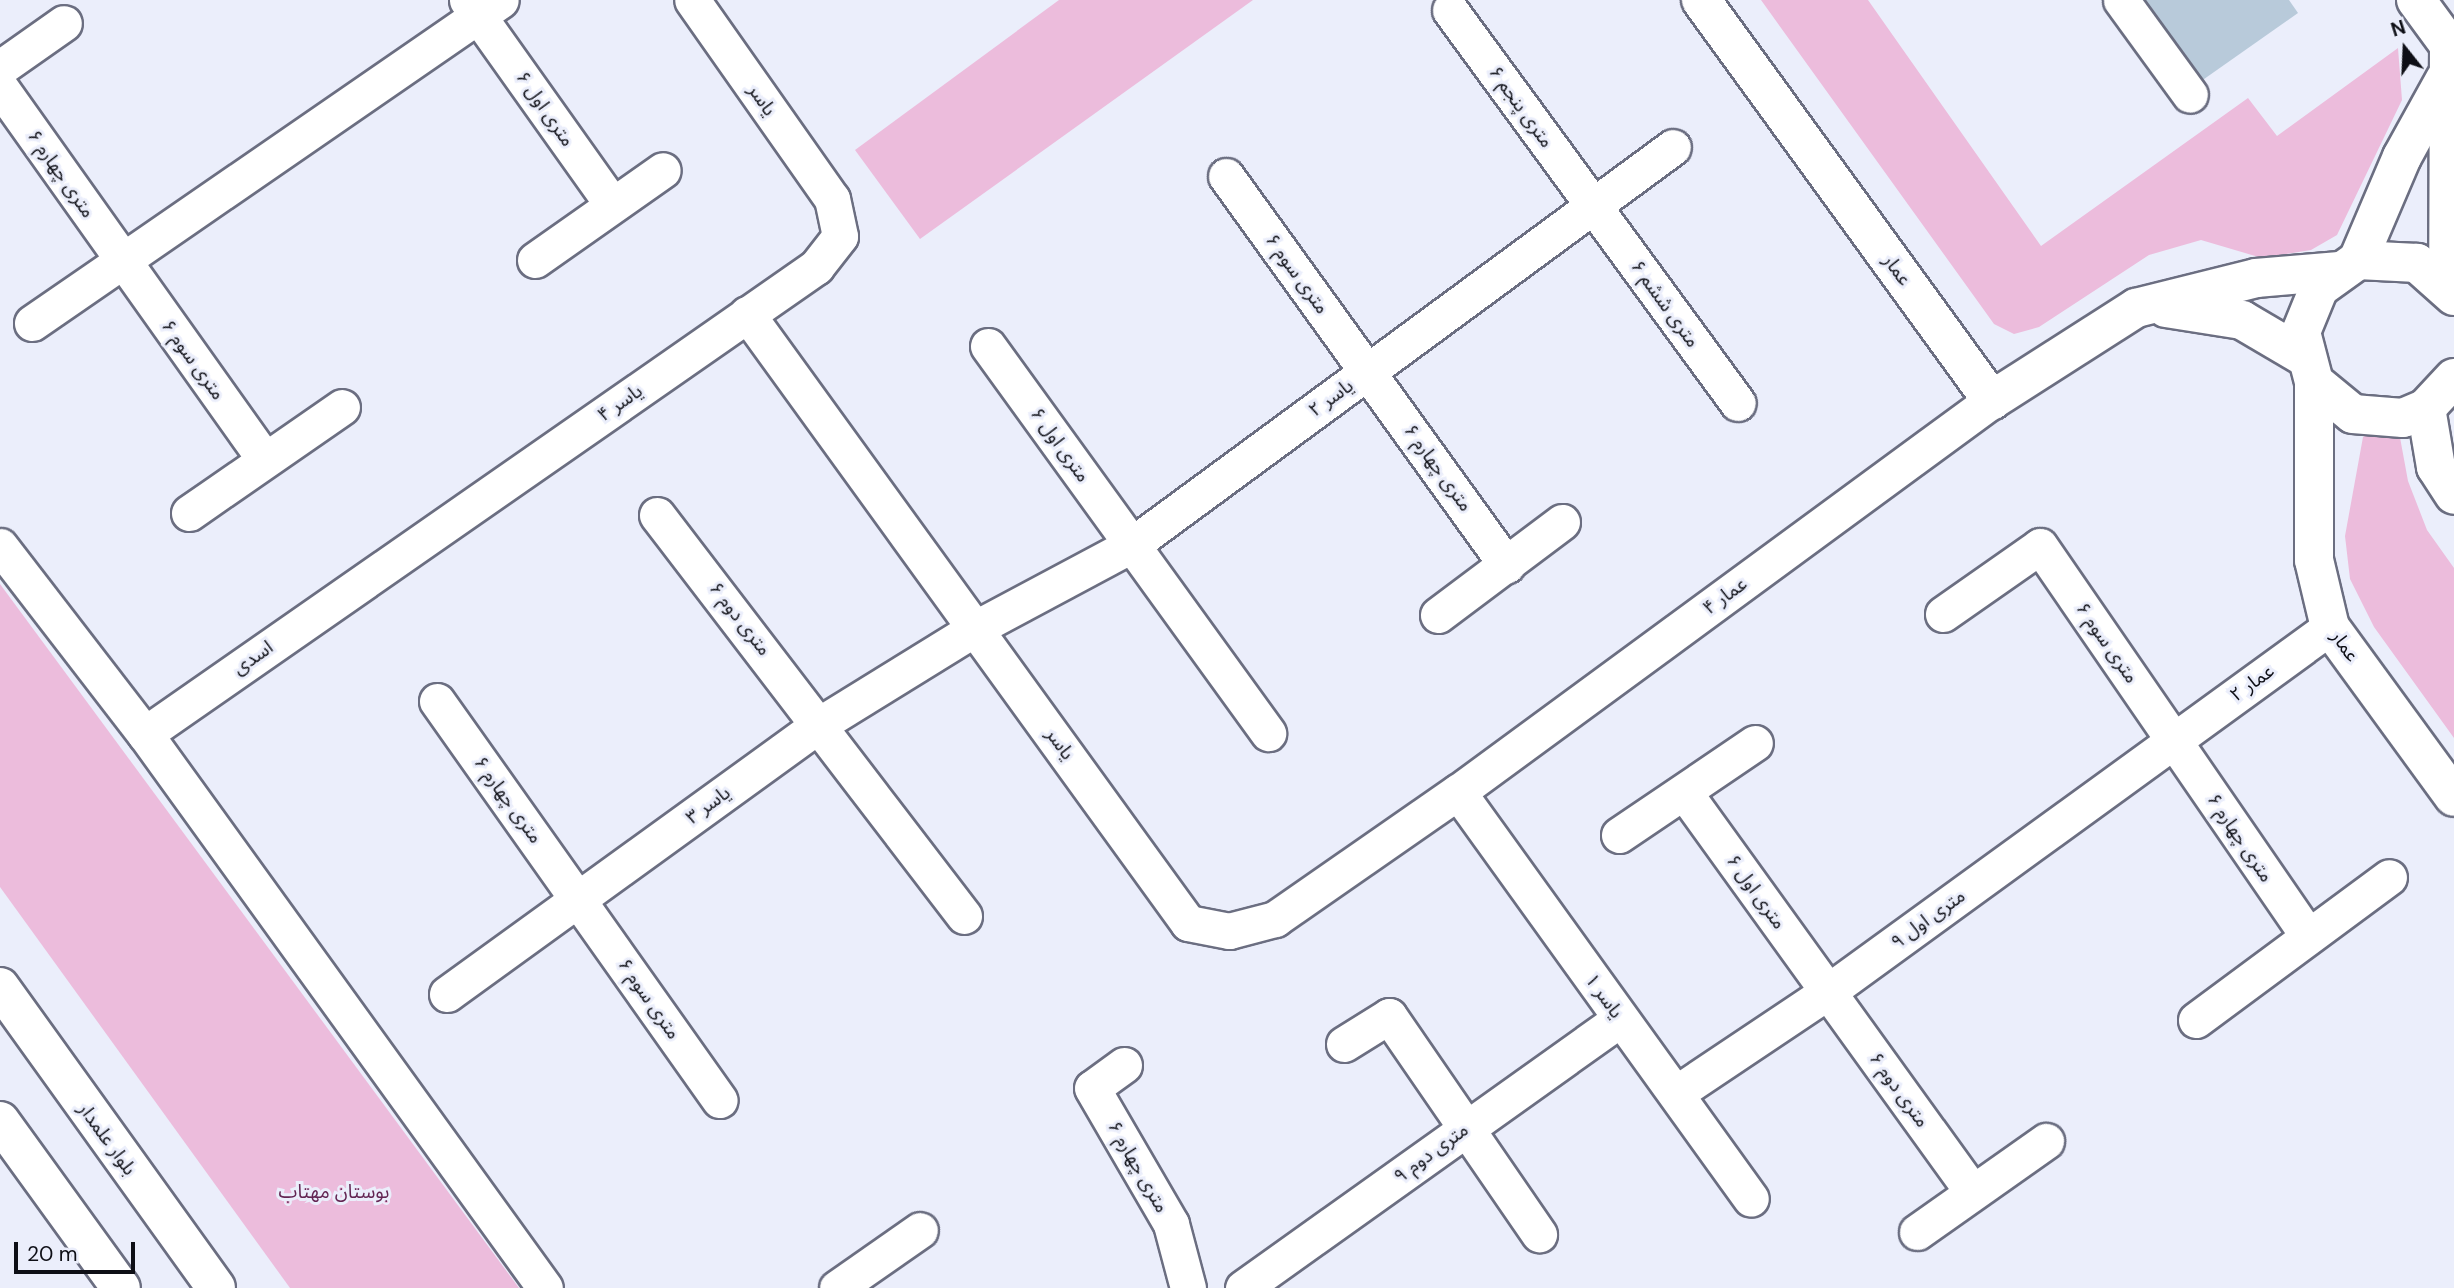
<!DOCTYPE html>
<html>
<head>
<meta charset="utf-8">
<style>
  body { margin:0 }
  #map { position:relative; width:2454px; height:1288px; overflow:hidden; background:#ebeefb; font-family:"DM Sans","Noto Sans Arabic",sans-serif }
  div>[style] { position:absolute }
  .green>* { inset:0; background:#ecbcdc }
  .building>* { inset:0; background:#b8cada }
  .roads { filter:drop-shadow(2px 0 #6b6e81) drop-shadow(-2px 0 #6b6e81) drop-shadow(0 2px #6b6e81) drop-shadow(0 -2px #6b6e81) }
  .street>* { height:35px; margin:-17.5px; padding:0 17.5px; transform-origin:17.5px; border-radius:17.5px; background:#fff }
  .secondary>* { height:38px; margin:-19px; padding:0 19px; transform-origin:19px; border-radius:19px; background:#fff }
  span { translate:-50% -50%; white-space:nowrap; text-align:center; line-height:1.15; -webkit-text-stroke:6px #ebeefb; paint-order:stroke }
  .street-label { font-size:19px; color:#0e0f16 }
  .park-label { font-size:19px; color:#632553 }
  .north { position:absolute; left:2370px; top:14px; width:70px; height:70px; -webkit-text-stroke:5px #ebeefb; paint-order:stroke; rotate:342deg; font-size:19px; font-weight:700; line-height:28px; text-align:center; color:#0e0f16 }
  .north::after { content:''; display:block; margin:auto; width:24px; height:32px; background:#0e0f16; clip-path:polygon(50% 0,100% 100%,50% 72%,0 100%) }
  .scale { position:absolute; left:14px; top:1242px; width:121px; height:32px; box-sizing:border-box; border:4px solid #0e0f16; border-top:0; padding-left:9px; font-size:21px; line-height:24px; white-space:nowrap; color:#0e0f16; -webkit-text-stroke:5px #ebeefb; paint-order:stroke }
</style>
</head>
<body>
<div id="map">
  <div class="green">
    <div style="clip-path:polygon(1059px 0,1253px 0,920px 239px,855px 150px)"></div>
    <div style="clip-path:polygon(1761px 0,1868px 0,2041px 246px,2248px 98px,2277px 136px,2398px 48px,2402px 100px,2337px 235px,2311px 250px,2262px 258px,2201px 240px,2149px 255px,2039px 327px,2014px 334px,1994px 324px)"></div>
    <div style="clip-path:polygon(2379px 428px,2399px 432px,2408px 481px,2427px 530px,2454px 568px,2454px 738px,2374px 627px,2350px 579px,2345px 536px,2363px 437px)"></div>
    <div style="clip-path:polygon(0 584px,519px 1288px,290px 1288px,0 887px)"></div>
  </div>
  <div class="building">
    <div style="clip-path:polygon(2137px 0,2289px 0,2298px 13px,2197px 84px)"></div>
  </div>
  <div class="roads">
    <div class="street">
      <div style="left:467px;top:0;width:250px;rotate:54.6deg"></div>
      <div style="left:2121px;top:0;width:117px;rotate:54deg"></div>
      <div style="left:1450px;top:10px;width:487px;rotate:53.8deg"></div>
      <div style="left:0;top:68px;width:78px;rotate:-35.1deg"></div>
      <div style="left:0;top:87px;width:456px;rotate:54.6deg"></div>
      <div style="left:1226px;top:176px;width:480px;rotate:54.2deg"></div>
      <div style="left:535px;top:260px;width:156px;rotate:-35.1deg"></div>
      <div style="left:747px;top:314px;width:752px;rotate:54.09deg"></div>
      <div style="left:1188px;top:923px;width:42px;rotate:11deg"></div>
      <div style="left:1229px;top:931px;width:48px;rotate:-14.6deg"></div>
      <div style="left:1275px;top:919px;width:223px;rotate:-34.8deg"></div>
      <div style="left:1458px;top:792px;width:662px;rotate:-36.28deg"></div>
      <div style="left:32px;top:323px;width:569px;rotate:-34.56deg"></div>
      <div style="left:988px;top:346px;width:478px;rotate:54.1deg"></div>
      <div style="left:189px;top:513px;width:186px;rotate:-34.7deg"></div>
      <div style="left:657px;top:515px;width:505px;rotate:52.56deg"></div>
      <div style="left:0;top:546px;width:237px;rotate:52.4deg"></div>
      <div style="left:145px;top:734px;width:683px;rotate:54.17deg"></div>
      <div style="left:1943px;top:614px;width:118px;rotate:-35deg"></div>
      <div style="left:2040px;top:546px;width:472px;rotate:55.5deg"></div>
      <div style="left:1438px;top:615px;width:155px;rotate:-36.9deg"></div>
      <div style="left:437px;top:701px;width:489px;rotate:54.7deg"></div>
      <div style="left:145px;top:734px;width:818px;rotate:-34.84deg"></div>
      <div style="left:816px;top:267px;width:39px;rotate:-52deg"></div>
      <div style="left:840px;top:236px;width:38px;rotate:-102deg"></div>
      <div style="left:832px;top:199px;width:243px;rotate:-125.1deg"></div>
      <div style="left:1458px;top:792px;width:501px;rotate:54.25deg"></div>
      <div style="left:1684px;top:792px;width:489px;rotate:54.2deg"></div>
      <div style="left:1619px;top:835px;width:164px;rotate:-34.1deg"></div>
      <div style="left:447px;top:994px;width:463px;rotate:-35.9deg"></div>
      <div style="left:822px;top:723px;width:181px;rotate:-31.7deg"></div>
      <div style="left:976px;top:628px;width:178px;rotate:-28.1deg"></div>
      <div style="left:1133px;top:544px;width:670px;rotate:-36.32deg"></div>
      <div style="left:2196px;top:1020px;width:240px;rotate:-36.5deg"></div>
      <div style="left:1344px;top:1044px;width:53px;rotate:-31.9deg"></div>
      <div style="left:1389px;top:1016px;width:265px;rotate:55.5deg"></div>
      <div style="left:1124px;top:1065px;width:39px;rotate:144deg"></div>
      <div style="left:1092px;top:1088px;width:157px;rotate:59.8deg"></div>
      <div style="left:1171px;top:1224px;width:66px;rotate:75.1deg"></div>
      <div style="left:1678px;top:1092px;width:182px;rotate:-33.8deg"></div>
      <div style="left:1829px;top:991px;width:619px;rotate:-36deg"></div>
      <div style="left:1917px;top:1232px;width:158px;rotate:-35.2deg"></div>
      <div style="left:837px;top:1288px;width:101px;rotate:-34.9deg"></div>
      <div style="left:1243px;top:1288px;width:463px;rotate:-35.5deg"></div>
    </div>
    <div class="secondary">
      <div style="left:1701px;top:0;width:495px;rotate:54deg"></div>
      <div style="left:1992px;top:400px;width:171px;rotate:-32.6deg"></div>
      <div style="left:2136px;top:308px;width:124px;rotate:-14deg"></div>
      <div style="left:2256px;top:278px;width:81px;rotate:-4.9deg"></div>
      <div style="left:2416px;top:0;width:56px;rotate:53.7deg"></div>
      <div style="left:2449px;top:45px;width:242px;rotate:90.2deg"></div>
      <div style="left:2358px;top:260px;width:112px;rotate:-66.9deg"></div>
      <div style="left:2402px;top:157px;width:89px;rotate:-61.1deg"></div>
      <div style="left:2454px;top:296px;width:50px;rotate:-138.3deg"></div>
      <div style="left:2417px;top:263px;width:59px;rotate:-177.1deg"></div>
      <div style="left:2358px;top:260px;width:48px;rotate:144.3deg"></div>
      <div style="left:2319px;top:288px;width:48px;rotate:112.2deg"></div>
      <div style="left:2301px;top:332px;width:52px;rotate:75.4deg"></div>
      <div style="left:2314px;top:382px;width:50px;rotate:39.4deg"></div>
      <div style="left:2353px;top:414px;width:50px;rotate:4.6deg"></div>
      <div style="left:2403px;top:418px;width:25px;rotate:-23deg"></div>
      <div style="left:2426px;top:408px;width:41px;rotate:-47deg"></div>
      <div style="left:2166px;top:308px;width:77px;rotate:9deg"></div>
      <div style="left:2242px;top:320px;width:71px;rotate:30.5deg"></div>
      <div style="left:2314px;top:382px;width:178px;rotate:90deg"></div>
      <div style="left:2314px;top:560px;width:69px;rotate:76.6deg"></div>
      <div style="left:2330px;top:627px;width:210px;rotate:53.9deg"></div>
      <div style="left:2426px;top:408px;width:60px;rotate:80.4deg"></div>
      <div style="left:2436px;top:467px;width:33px;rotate:57deg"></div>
      <div style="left:0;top:987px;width:370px;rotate:54.3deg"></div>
      <div style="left:0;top:1121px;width:206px;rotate:54.1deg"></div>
    </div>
  </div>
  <div class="street-label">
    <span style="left:762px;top:100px;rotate:55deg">یاسر</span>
    <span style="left:1521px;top:107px;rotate:54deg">۶ متری پنجم</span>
    <span style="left:545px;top:109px;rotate:55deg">۶ متری اول</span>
    <span style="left:61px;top:174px;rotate:55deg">۶ متری چهارم</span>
    <span style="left:1897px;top:270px;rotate:54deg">عمار</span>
    <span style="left:1297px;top:274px;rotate:54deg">۶ متری سوم</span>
    <span style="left:1665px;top:304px;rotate:54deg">۶ متری ششم</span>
    <span style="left:193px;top:360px;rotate:54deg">۶ متری سوم</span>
    <span style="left:1331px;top:398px;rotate:-36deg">یاسر ۲</span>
    <span style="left:620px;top:403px;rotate:-35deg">یاسر ۴</span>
    <span style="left:1060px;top:445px;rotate:54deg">۶ متری اول</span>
    <span style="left:1438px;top:468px;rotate:54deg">۶ متری چهارم</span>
    <span style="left:1725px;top:596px;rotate:-36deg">عمار ۴</span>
    <span style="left:740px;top:619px;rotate:52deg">۶ متری دوم</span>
    <span style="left:2107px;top:643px;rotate:55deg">۶ متری سوم</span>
    <span style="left:2345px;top:646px;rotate:55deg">عمار</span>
    <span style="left:253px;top:658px;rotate:-35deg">اسدی</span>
    <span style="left:2252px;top:683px;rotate:-36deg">عمار ۲</span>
    <span style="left:1060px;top:744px;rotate:54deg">یاسر</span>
    <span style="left:508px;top:800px;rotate:54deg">۶ متری چهارم</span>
    <span style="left:708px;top:805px;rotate:-36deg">یاسر ۳</span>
    <span style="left:2240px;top:838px;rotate:56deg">۶ متری چهارم</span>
    <span style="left:1756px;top:892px;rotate:54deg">۶ متری اول</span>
    <span style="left:1928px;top:919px;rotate:-36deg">۹ متری اول</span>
    <span style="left:1604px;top:996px;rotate:54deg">یاسر ۱</span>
    <span style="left:649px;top:999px;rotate:55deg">۶ متری سوم</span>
    <span style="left:1899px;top:1090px;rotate:54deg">۶ متری دوم</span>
    <span style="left:107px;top:1139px;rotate:54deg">بلوار علمدار</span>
    <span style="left:1431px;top:1153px;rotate:-36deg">۹ متری دوم</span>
    <span style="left:1138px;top:1167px;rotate:60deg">۶ متری چهارم</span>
  </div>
  <div class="park-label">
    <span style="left:334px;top:1192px">بوستان مهتاب</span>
  </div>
  <div class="north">N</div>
  <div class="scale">20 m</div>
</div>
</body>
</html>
